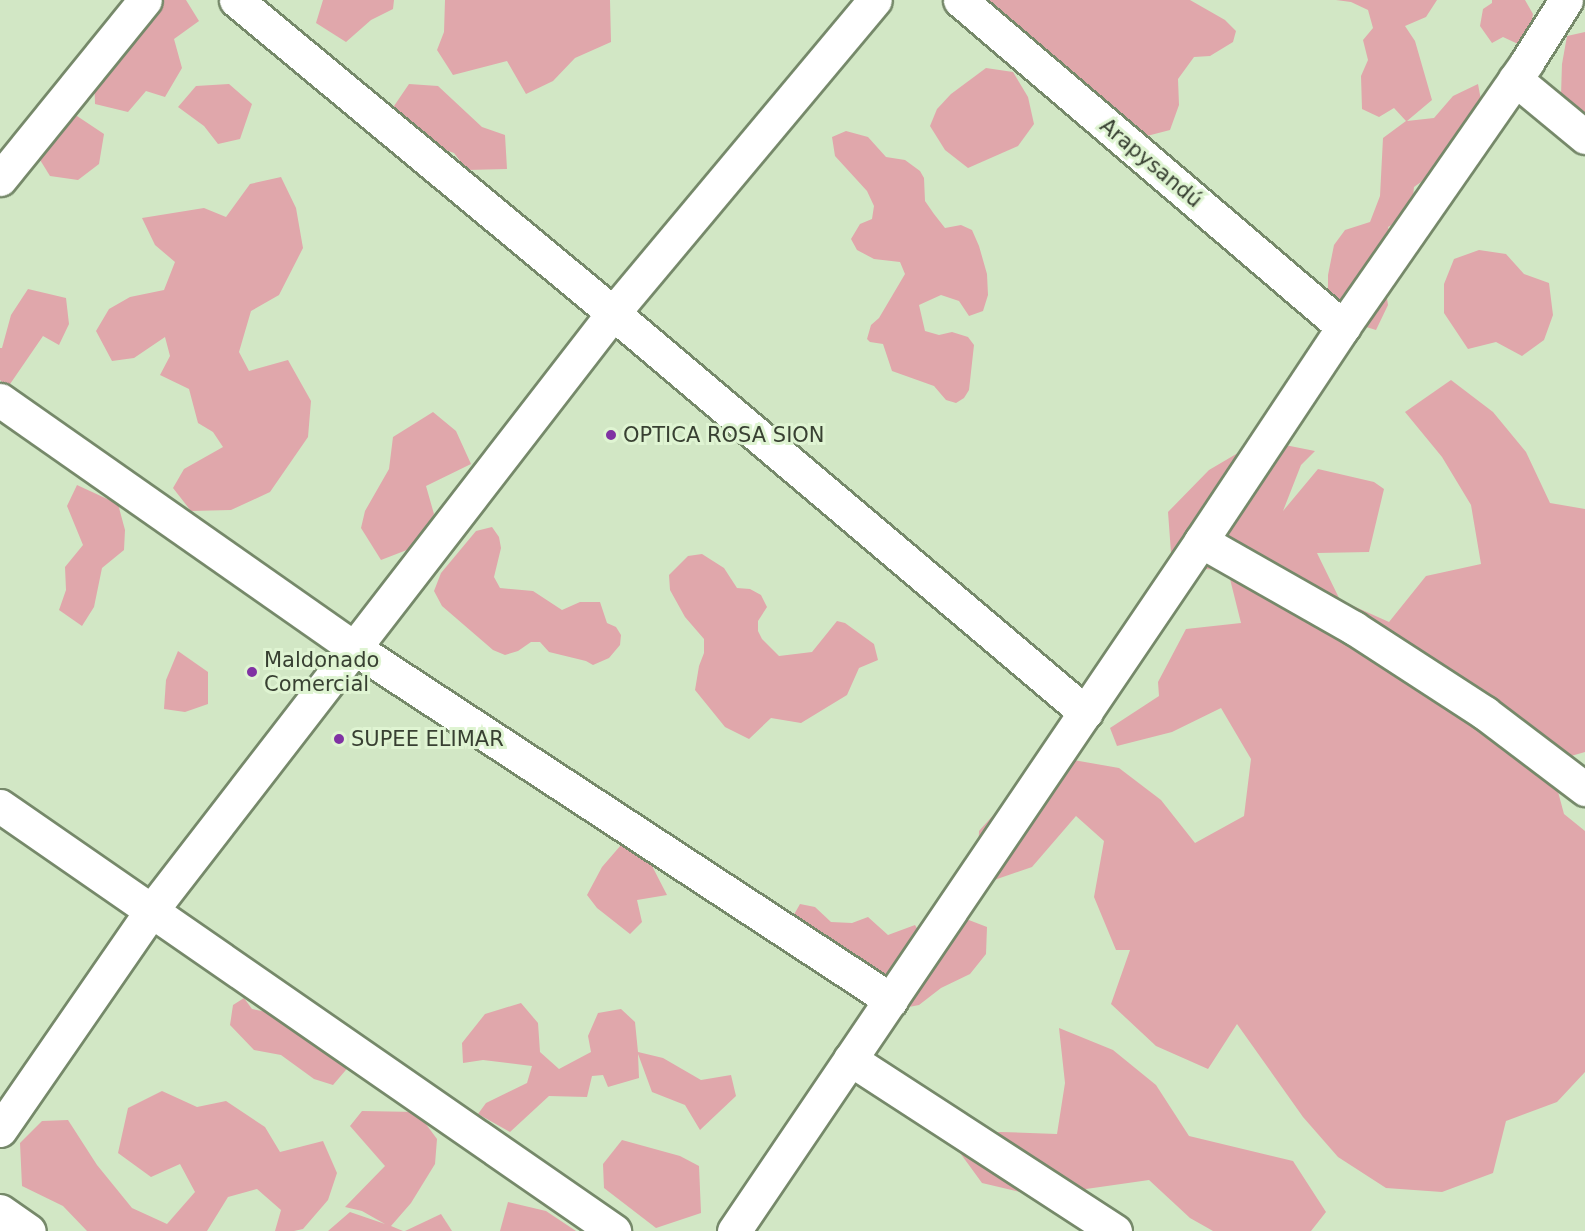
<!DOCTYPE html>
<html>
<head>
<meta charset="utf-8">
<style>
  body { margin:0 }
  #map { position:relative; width:1585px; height:1231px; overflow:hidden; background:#d2e7c5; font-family:"DejaVu Sans",sans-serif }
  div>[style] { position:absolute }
  .green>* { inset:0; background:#e0a7ab }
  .roads { filter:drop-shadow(2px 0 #76896a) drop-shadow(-2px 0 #76896a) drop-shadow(0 2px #76896a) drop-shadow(0 -2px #76896a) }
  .minor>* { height:33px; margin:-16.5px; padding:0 16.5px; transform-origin:16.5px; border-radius:16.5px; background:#fff }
  .dots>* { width:16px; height:16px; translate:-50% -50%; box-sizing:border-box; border:3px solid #dff4d2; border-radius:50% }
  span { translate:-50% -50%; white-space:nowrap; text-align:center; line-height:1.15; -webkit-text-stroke:6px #dff4d2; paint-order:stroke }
  .street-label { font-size:21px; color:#384032 }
  .poi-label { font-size:21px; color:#384032 }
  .left { translate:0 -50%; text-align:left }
</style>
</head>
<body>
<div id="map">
  <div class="green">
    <div style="clip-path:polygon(157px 0,186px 0,199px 21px,174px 39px,182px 68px,165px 97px,146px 91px,128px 112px,95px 104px,94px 68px,125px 40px,140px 37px,142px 19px)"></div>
    <div style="clip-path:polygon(323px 0,394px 0,393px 9px,371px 20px,346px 42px,316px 23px)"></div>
    <div style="clip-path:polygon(445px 0,610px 0,611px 42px,575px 58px,553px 81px,526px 94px,507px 61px,453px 75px,437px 50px,444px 32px)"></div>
    <div style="clip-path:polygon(981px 0,1190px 0,1225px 20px,1236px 31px,1233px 42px,1210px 56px,1194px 57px,1178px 79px,1179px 105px,1170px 130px,1143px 137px,1031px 49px,1016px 23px)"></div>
    <div style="clip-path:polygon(1336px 0,1437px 0,1426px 17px,1405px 26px,1415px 41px,1432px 100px,1407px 121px,1434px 118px,1453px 96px,1478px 84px,1483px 111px,1435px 172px,1414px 187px,1411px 215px,1388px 227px,1395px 253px,1384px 279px,1388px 305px,1376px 330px,1350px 322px,1328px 303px,1328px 275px,1334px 245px,1345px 230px,1370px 222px,1380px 196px,1383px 138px,1406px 121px,1394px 108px,1379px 117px,1362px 109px,1361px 76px,1368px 60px,1363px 40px,1373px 28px,1368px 10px,1351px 2px)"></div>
    <div style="clip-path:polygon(1492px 0,1525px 0,1533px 14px,1530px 32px,1518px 44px,1503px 37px,1492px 43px,1480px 26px,1483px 9px,1492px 3px)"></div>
    <div style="clip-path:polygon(1585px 32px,1585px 116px,1561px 95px,1562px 64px,1567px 36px)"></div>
    <div style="clip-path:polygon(986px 68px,1013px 72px,1028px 97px,1034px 124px,1018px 146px,968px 168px,945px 150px,930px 126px,937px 109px,951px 94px)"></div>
    <div style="clip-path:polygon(229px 84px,252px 104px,240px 139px,218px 144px,204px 126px,178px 107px,196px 86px)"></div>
    <div style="clip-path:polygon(409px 84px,438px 86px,482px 127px,505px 135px,507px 169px,467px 170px,454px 153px,395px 132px,394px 106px)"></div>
    <div style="clip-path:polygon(74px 114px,104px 134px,99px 164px,78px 180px,50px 176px,37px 155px)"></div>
    <div style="clip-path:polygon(846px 131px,868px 137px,886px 157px,905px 160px,920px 171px,924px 178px,925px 201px,934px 214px,945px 228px,961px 225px,972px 230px,979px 246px,987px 274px,988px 295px,983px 311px,969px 316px,959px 301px,941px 295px,919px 305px,925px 331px,939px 335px,952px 332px,968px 337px,974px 345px,969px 390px,964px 398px,956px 403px,946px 400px,934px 386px,892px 371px,883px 344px,870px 342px,867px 339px,871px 325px,879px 318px,905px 274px,900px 262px,874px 259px,857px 250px,851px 239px,860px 224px,872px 219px,874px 206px,867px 191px,835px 156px,832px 137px)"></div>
    <div style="clip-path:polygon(281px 177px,296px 208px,303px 248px,279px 295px,251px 311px,239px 352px,249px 371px,288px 360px,311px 401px,308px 437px,270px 492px,231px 510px,191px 511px,173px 488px,184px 469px,223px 447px,213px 432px,198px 423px,189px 389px,160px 375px,170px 356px,165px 337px,134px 358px,112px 361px,96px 331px,109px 309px,130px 297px,164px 290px,175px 262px,155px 245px,142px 218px,204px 208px,226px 217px,250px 184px)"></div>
    <div style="clip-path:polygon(1479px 250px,1506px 254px,1524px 274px,1549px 283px,1553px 315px,1544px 340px,1522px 356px,1496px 342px,1468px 349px,1444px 313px,1444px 284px,1454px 259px)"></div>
    <div style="clip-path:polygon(28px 289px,66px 298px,69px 324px,59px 345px,43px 336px,8px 387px,0 380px,0 348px,2px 348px,11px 315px)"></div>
    <div style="clip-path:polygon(1451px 380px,1493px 412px,1526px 452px,1550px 503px,1585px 509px,1585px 752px,1550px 762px,1564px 814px,1585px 831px,1585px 1072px,1557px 1102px,1506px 1121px,1493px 1173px,1442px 1192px,1386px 1188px,1338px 1157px,1303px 1117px,1237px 1024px,1208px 1069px,1156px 1046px,1111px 1004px,1130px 950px,1116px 950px,1094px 897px,1104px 841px,1076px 816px,1032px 867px,977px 886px,979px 831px,1016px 790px,1062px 758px,1119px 768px,1161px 800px,1195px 843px,1244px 816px,1251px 759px,1221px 708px,1172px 732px,1117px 746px,1110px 728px,1159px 696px,1158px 682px,1186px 629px,1241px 623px,1228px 571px,1172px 566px,1168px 512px,1209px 470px,1260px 440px,1315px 451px,1301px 465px,1283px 511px,1318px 469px,1374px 482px,1384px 489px,1369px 552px,1317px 553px,1340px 600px,1389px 622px,1426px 576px,1481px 564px,1471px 505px,1442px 457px,1405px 412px)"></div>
    <div style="clip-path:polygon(433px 412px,456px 431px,471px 464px,426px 486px,434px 514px,412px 548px,381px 560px,361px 528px,365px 511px,389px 469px,393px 437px)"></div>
    <div style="clip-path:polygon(77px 485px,118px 504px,125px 530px,124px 550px,102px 568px,94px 607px,82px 626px,59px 610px,66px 590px,65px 567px,83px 545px,67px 506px)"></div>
    <div style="clip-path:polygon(492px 527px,499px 537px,501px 548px,494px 577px,500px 588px,533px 591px,562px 610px,580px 602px,600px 602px,607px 623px,616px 627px,621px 635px,620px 645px,609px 658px,593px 665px,586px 661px,549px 652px,540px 642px,531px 642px,518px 651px,505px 655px,493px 650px,442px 606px,434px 591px,441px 573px,476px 531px)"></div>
    <div style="clip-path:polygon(702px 554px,724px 568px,737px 588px,750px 589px,761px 595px,767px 607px,758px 621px,758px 631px,762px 639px,779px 656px,812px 652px,837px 621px,845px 623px,874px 644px,878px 660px,859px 668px,847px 695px,801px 723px,771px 718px,749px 739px,725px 727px,695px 690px,699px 666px,704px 653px,704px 639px,685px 617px,670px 590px,669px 575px,688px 556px)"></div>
    <div style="clip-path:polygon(178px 651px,208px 672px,208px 704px,185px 712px,164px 709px,166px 680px)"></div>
    <div style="clip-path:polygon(621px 845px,650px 862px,667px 895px,637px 900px,642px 922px,630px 934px,597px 908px,587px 895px,602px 867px)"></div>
    <div style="clip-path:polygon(800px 904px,815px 907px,831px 922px,852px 923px,868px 917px,888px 935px,915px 925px,929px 948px,961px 917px,987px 927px,986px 954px,970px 974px,941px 988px,919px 1005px,894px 1010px,865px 1006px,853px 980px,825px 978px,808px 955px,792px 918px)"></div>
    <div style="clip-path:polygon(244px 998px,252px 1009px,278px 1014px,351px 1064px,333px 1085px,314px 1079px,281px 1055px,254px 1050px,230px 1025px,233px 1005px)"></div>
    <div style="clip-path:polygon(521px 1003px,538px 1023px,540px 1052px,559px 1069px,591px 1052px,588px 1036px,598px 1013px,621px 1009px,635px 1022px,638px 1052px,663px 1058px,701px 1080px,731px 1075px,736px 1096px,700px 1130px,685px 1105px,652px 1092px,638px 1054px,639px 1078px,608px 1087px,603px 1075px,592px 1076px,587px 1097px,549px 1096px,510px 1132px,478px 1114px,486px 1103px,527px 1083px,532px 1066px,483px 1060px,463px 1063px,462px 1043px,485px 1014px)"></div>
    <div style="clip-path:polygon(1059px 1028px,1113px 1050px,1156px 1085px,1189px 1136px,1293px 1161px,1326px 1212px,1311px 1231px,1213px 1231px,1190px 1218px,1149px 1180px,1037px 1196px,982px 1183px,947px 1135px,1001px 1132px,1057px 1134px,1065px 1083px)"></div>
    <div style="clip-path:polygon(162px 1091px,197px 1107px,226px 1101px,265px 1127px,280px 1152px,323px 1141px,337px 1173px,328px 1200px,303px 1229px,294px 1231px,275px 1231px,281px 1210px,257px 1189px,228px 1197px,207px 1231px,87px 1231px,63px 1206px,22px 1186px,20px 1143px,42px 1121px,68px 1120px,97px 1165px,132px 1208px,167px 1224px,195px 1192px,180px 1164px,151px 1177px,118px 1153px,128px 1108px)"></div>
    <div style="clip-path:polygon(362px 1111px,417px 1112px,437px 1139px,435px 1164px,411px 1203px,391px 1226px,403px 1231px,328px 1231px,350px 1212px,385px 1224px,362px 1211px,345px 1207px,385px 1166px,350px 1126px)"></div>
    <div style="clip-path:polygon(622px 1140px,680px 1156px,699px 1166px,701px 1213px,656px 1228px,604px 1188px,603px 1164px)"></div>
    <div style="clip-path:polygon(508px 1202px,546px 1211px,576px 1231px,500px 1231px)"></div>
    <div style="clip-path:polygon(441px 1214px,452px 1231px,405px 1231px)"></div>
  </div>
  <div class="roads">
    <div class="minor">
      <div style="left:236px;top:0;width:490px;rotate:39.7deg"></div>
      <div style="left:613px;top:313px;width:619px;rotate:40.22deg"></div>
      <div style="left:960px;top:0;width:504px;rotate:40.49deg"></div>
      <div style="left:1515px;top:79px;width:91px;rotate:39.6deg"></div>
      <div style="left:0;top:179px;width:230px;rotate:-51deg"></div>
      <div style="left:0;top:400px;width:434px;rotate:35deg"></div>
      <div style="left:356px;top:649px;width:640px;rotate:33.27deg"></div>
      <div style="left:1201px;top:541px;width:176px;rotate:29.6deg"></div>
      <div style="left:1354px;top:628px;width:156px;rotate:33deg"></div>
      <div style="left:1485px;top:713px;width:126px;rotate:37.2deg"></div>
      <div style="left:0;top:806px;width:747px;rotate:34.69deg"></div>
      <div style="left:850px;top:1059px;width:316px;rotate:33deg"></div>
      <div style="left:0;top:1130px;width:266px;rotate:-55.4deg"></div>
      <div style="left:151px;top:911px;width:756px;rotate:-52.31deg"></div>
      <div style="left:613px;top:313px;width:408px;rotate:-50.1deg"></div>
      <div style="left:0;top:1211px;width:35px;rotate:35deg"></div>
      <div style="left:734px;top:1231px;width:833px;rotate:-55.91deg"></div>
      <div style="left:1201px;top:541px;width:257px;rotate:-56.4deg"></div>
      <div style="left:1343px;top:327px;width:323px;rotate:-55.2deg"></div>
      <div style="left:1527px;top:62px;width:73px;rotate:-57.8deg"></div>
    </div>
  </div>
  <div class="dots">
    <div style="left:611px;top:435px;background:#8032a3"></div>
    <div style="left:252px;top:672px;background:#8032a3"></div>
    <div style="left:339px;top:739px;background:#8032a3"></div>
  </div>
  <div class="street-label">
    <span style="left:1151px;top:163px;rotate:40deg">Arapysandú</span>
  </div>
  <div class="poi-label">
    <span class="left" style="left:623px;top:435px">OPTICA ROSA SION</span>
    <span class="left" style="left:264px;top:672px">Maldonado<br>Comercial</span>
    <span class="left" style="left:351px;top:739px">SUPEE ELIMAR</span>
  </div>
</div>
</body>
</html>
